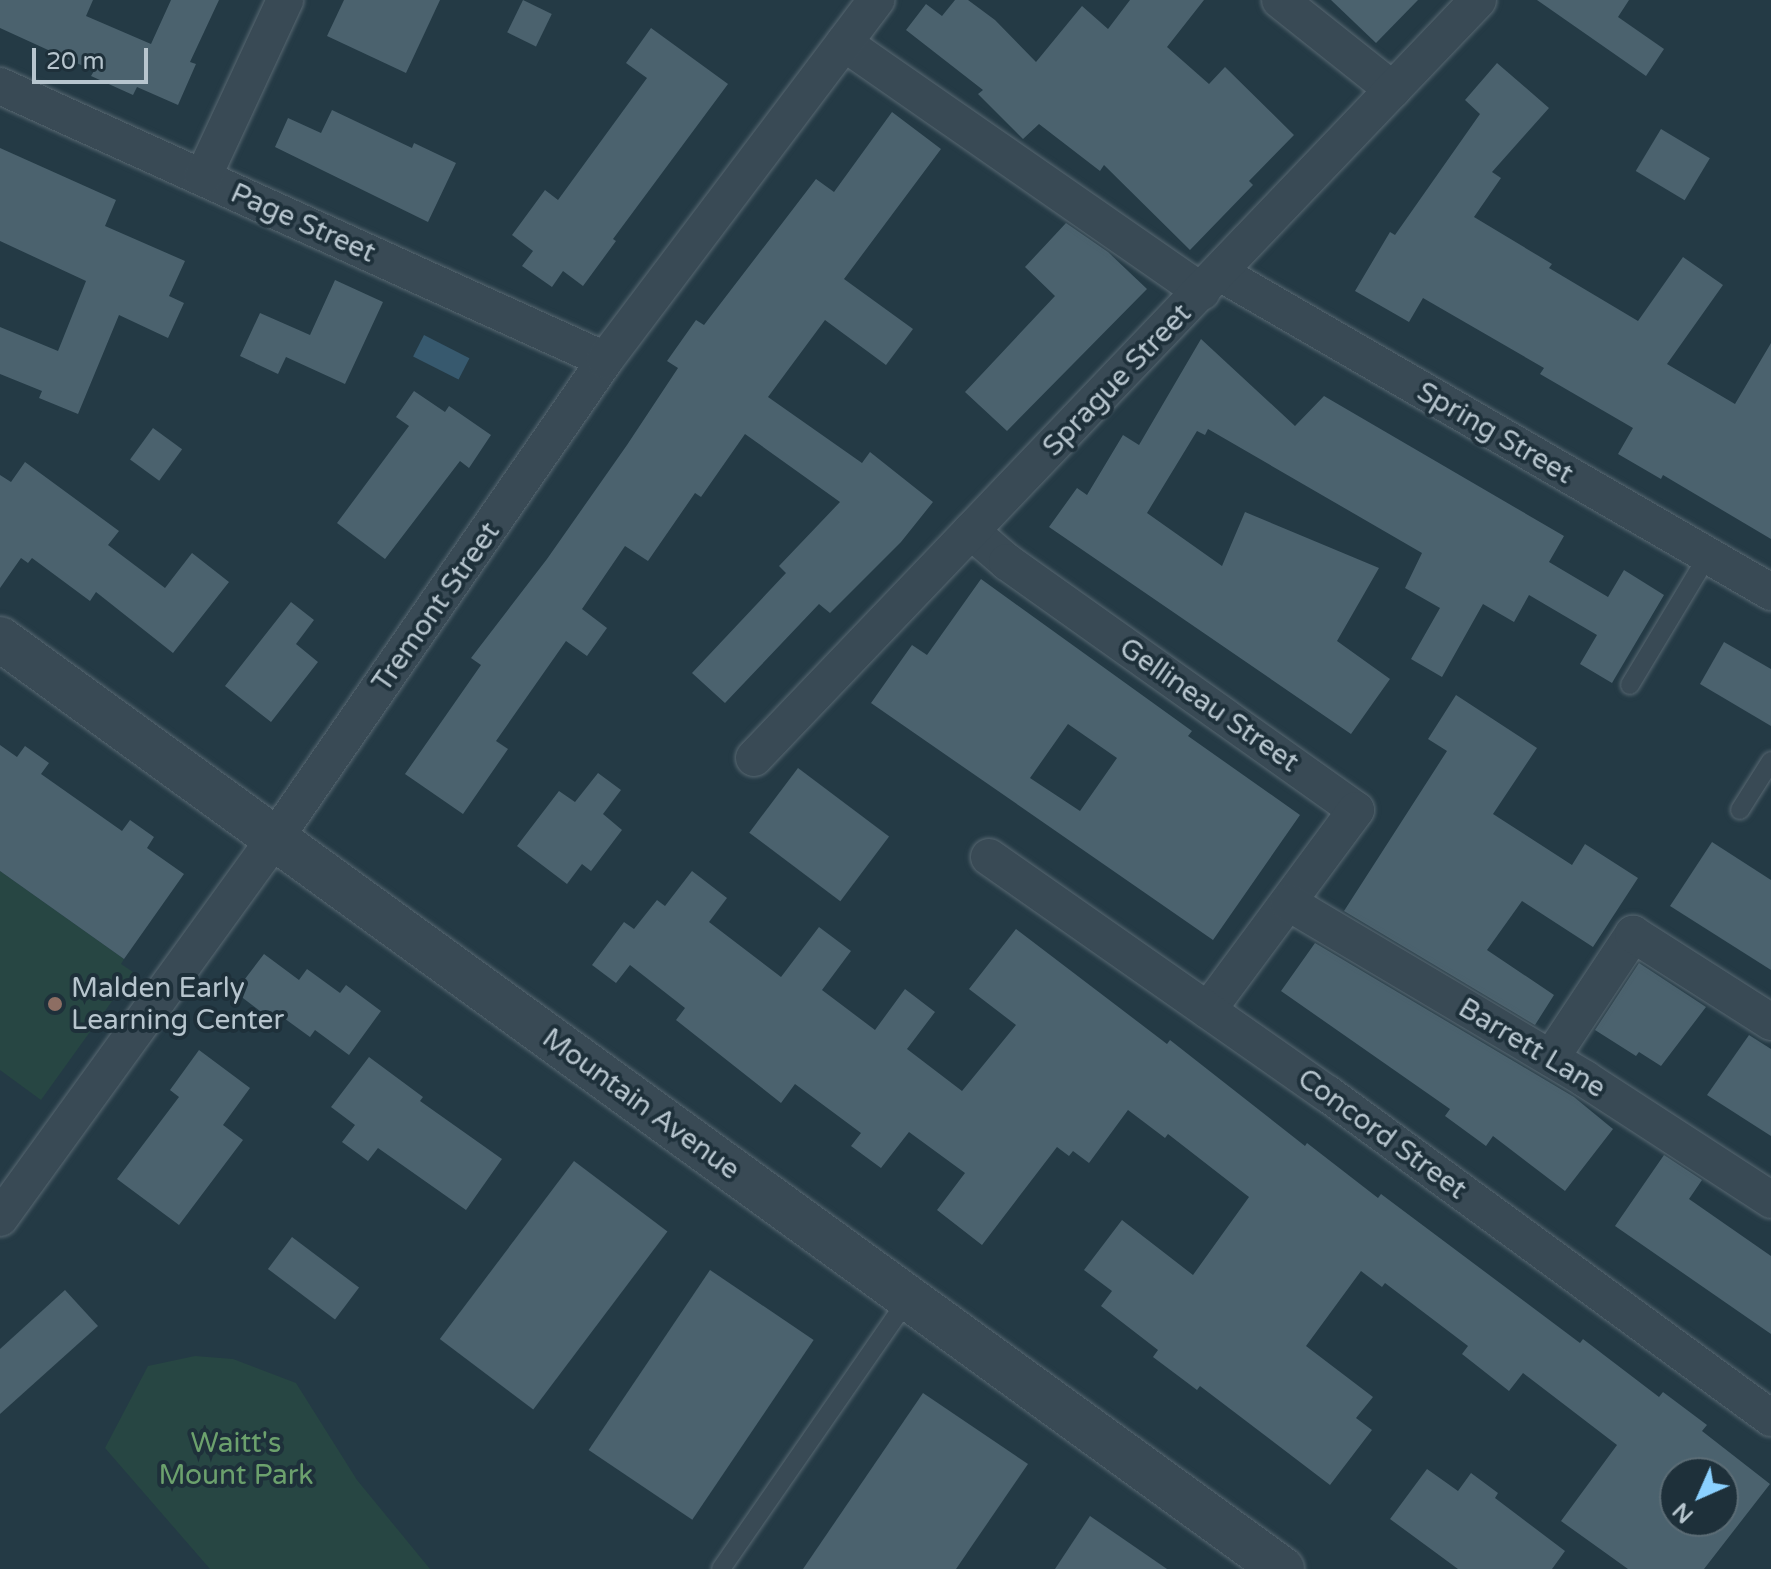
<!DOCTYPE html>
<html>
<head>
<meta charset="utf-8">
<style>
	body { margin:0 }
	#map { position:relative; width:1771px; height:1569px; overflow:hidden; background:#243a45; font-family:"Varela Round",sans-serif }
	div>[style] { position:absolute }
	.green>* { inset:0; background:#274643 }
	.water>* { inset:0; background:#37596e; transform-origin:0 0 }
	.building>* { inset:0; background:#4b626e; transform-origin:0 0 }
	.roads { filter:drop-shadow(0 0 2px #586872) drop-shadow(0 0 2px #586872) }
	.service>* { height:18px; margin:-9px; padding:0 9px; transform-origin:9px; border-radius:9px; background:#394a55 }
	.minor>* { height:36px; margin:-18px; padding:0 18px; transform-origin:18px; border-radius:18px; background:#394a55 }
	.tertiary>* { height:44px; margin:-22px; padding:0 22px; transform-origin:22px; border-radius:22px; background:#394a55 }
	.dots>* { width:22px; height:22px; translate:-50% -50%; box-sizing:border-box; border:4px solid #1e303a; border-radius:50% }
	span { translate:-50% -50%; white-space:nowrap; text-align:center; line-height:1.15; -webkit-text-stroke:8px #1e303a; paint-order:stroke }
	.street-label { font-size:28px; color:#b7c5ce }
	.poi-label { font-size:28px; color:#b7c5ce }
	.left { translate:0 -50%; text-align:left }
	.park-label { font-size:28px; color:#6ca16d }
	.north { position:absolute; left:1659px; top:1457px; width:80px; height:80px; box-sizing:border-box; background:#1e303a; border:2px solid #5b6c75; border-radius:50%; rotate:225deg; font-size:22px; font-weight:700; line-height:32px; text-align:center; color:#b7c5ce }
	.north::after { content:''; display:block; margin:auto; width:28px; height:36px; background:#8bd1ff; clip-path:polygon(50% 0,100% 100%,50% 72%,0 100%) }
	.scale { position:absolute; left:32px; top:48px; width:116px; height:36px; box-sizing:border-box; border:4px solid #b7c5ce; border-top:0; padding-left:10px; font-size:24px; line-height:28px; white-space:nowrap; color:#b7c5ce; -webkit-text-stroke:6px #1e303a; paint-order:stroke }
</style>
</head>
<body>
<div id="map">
	<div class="green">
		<i style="clip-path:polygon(0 871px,124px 959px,121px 964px,133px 972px,41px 1100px,0 1070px)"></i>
		<i style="clip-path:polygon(195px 1356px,233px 1359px,296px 1383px,357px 1480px,430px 1569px,210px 1569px,105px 1448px,148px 1366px)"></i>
	</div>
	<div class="water">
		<i style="left:424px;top:335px;width:51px;height:24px;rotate:27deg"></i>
	</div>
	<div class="building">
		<i style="clip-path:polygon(0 0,93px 0,86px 16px,151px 44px,171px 0,219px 0,190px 62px,196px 64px,178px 105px,137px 87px,133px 95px,91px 76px,94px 71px,0 28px)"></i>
		<i style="clip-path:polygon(344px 0,440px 0,406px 73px,327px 36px)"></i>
		<i style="left:523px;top:0;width:32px;height:36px;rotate:26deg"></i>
		<i style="clip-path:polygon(955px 0,968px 0,995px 20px,1036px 62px,1082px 6px,1108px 29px,1130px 0,1204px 0,1167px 47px,1209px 84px,1225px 67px,1294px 135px,1249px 181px,1253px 185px,1190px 250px,1104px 165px,1100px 171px,1039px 124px,1023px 139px,978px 94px,983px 90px,906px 30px,926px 4px,942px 16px)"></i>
		<i style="clip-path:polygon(1331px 0,1418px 0,1376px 43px)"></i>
		<i style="clip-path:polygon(1537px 0,1629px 0,1618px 17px,1664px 49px,1646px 76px)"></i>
		<i style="clip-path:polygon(651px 28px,728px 84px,613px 239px,616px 241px,583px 286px,563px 271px,552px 287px,522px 266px,533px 251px,512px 235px,545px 190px,558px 200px,647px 78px,626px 63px)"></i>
		<i style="clip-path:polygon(1497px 63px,1549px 108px,1492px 172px,1501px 178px,1474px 217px,1552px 264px,1549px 268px,1638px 321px,1683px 257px,1723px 285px,1667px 364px,1735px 404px,1771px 343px,1771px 539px,1663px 475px,1661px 479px,1618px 454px,1633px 428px,1540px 374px,1544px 368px,1423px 298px,1409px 322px,1355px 291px,1390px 232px,1395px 235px,1480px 114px,1465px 100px)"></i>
		<i style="clip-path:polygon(332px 110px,412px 148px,414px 143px,456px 163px,428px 222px,275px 147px,288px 118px,321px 133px)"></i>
		<i style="clip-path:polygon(892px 112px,941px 149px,844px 279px,913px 329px,886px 365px,825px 320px,768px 397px,862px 463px,870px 452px,933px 502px,901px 542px,830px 613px,819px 604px,725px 703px,692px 673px,786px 573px,779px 566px,840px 502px,745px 434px,701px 497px,695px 493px,648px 561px,625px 546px,582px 609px,607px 628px,587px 656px,566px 641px,496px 741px,508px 749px,463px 814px,405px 774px,481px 665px,471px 658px,547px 559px,627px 445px,678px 368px,667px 361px,696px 320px,704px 325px,816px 179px,834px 192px)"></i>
		<i style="left:1661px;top:129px;width:57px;height:49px;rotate:31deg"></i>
		<i style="clip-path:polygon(0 148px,116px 200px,105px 226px,185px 261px,169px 296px,184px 303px,168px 338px,119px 315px,78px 414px,39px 398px,42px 391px,0 374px,0 327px,58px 351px,86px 281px,0 241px)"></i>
		<i style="clip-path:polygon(1066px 223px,1108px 252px,1147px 289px,1007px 431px,965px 392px,1055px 296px,1025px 267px)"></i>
		<i style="clip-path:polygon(335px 280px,383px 302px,345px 384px,286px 357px,278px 374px,240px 356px,260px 313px,310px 335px)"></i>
		<i style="clip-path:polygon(1201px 339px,1295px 426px,1324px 396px,1564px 536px,1549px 562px,1608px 597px,1624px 570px,1664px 595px,1612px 683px,1580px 664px,1597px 635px,1529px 595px,1514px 622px,1483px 604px,1442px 677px,1411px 659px,1440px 608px,1405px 588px,1422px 553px,1208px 429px,1205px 435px,1197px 431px,1147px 513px,1222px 566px,1245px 512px,1379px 568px,1337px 641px,1390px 679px,1351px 734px,1049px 527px,1077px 488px,1087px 495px,1123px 435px,1139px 445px)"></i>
		<i style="clip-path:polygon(414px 391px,445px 412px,449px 406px,491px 435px,469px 468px,460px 461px,385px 559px,337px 523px,409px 426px,396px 417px)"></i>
		<i style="left:153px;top:428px;width:36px;height:39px;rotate:36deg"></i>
		<i style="clip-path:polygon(25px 462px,119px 531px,108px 545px,165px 588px,192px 553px,229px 582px,173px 653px,96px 592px,90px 601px,32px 558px,28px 563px,21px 558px,0 588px,0 475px,11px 482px)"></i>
		<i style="clip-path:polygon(evenodd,981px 579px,1192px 731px,1188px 736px,1300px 815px,1213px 940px,871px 703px,912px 645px,927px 655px,981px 579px,1068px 724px,1117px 758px,1080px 811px,1030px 778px,1068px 724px)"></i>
		<i style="clip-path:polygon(291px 602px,314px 620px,296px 644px,318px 662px,271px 722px,225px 686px)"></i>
		<i style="clip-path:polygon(1724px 642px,1771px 669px,1771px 726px,1700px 684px)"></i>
		<i style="clip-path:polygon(1456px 695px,1537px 748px,1493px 814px,1572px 865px,1585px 844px,1638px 878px,1593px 947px,1522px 901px,1487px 950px,1554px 995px,1535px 1025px,1344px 911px,1447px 751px,1428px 739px)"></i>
		<i style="clip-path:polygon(0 745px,17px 757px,25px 746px,49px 763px,41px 774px,122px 831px,130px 820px,154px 837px,147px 848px,184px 874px,124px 959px,0 871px)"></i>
		<i style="left:798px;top:768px;width:114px;height:81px;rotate:37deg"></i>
		<i style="clip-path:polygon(598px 773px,621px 790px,603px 814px,622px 830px,591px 871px,582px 864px,567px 884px,517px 846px,559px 791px,575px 802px)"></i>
		<i style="clip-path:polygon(1712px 842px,1771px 880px,1771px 970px,1670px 906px)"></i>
		<i style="clip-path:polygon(evenodd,692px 871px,727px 898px,709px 922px,781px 977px,819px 927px,851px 951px,822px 990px,875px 1030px,905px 989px,935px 1012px,907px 1049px,962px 1091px,1016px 1025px,969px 989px,1016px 929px,1167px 1044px,1170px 1040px,1305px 1146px,1307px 1143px,1378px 1198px,1381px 1194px,1580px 1343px,1583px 1339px,1659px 1397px,1663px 1392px,1707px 1425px,1702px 1431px,1770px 1484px,1704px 1569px,1628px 1569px,1561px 1521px,1617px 1445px,1523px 1373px,1509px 1391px,1462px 1354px,1468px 1346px,1385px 1283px,1382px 1287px,1361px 1271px,1306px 1346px,1373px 1397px,1356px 1418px,1372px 1430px,1330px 1485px,1200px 1386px,1197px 1390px,1153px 1357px,1158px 1350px,1101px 1306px,1112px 1291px,1084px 1270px,1122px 1220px,1193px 1275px,1249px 1197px,1168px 1134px,1165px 1138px,1128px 1110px,1089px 1163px,1073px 1151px,1069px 1156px,1057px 1147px,982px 1245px,937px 1210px,965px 1173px,909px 1132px,881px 1168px,851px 1146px,861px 1133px,795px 1084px,781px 1103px,676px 1020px,685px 1008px,630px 965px,616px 983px,592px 965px,624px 922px,634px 929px,657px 900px,665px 906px,692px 871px,1675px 1473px,1723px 1473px,1723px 1521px,1675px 1521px,1675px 1473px)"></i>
		<i style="clip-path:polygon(1315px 943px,1574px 1097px,1613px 1129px,1565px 1191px,1493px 1136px,1486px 1146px,1445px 1116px,1450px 1109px,1281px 991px)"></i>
		<i style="clip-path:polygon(264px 954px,299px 980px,307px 969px,340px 993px,346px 985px,381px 1011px,349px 1055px,315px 1030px,310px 1037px,277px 1013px,272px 1020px,235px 992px)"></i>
		<i style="clip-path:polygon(1639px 963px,1706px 1007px,1661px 1066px,1639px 1052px,1636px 1056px,1595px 1030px)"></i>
		<i style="clip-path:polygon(1749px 1035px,1771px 1049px,1771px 1136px,1707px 1095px)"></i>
		<i style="clip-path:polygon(199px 1050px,250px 1088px,223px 1125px,243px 1140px,179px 1225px,117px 1179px,179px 1097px,170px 1090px)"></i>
		<i style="clip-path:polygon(369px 1057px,423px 1097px,420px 1101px,502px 1159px,466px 1210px,378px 1148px,368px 1161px,342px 1142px,355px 1125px,331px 1107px)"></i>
		<i style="clip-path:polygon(1664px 1155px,1702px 1180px,1689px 1199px,1771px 1256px,1771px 1334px,1615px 1226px)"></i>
		<i style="left:574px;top:1161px;width:117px;height:223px;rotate:37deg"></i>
		<i style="left:292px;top:1237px;width:84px;height:40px;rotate:37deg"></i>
		<i style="left:710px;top:1270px;width:125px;height:217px;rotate:34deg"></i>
		<i style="clip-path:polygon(65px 1290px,98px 1326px,0 1414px,0 1349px)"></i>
		<i style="clip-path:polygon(923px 1393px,1028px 1464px,956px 1569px,803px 1569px)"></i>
		<i style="clip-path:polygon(1427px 1469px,1458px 1491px,1471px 1473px,1498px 1493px,1495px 1498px,1565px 1551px,1552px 1569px,1458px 1569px,1390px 1519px)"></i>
		<i style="clip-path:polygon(1090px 1516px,1167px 1569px,1055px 1569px)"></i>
	</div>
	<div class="roads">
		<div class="service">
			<i style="left:1630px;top:685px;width:149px;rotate:-59deg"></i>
			<i style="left:1740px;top:810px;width:58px;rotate:-57.7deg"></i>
			<i style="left:721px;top:1569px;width:328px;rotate:-55.3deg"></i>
		</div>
		<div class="minor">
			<i style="left:1280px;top:0;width:144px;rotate:38.5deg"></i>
			<i style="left:844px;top:43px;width:436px;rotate:34.8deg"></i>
			<i style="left:0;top:86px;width:664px;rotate:24.37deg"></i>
			<i style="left:203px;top:177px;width:195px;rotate:-65.1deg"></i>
			<i style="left:1220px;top:273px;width:637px;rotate:30.07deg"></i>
			<i style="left:971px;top:531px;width:48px;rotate:40.7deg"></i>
			<i style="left:1007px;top:562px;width:428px;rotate:35.4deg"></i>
			<i style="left:1356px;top:810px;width:249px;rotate:126.5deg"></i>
			<i style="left:754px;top:758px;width:1048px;rotate:-46.31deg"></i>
			<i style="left:989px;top:857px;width:414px;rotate:35deg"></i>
			<i style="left:1328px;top:1094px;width:549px;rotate:36.18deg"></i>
			<i style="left:1289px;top:903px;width:344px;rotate:30.7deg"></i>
			<i style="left:1585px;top:1079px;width:222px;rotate:33deg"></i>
			<i style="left:1551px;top:1058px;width:149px;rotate:-56.5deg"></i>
			<i style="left:1633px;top:934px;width:164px;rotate:32.5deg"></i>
			<i style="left:0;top:1218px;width:470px;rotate:-54.1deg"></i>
			<i style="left:276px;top:837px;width:579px;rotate:-55.4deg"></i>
			<i style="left:605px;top:360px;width:451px;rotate:-53deg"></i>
		</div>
		<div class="tertiary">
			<i style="left:0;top:639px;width:1584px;rotate:35.96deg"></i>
		</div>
	</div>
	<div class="dots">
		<i style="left:55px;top:1004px;background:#8d6e63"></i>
	</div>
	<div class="street-label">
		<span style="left:303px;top:223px;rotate:24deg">Page Street</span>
		<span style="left:1117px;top:380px;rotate:-46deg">Sprague Street</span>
		<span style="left:1495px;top:433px;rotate:30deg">Spring Street</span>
		<span style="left:436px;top:607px;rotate:-55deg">Tremont Street</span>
		<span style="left:1209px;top:705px;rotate:35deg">Gellineau Street</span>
		<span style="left:1532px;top:1048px;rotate:31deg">Barrett Lane</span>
		<span style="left:641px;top:1104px;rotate:36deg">Mountain Avenue</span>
		<span style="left:1382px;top:1134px;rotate:36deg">Concord Street</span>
	</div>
	<div class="poi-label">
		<span class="left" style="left:71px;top:1004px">Malden Early<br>Learning Center</span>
	</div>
	<div class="park-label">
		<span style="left:236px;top:1459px">Waitt's<br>Mount Park</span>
	</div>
	<div class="north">N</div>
	<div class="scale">20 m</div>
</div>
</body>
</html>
